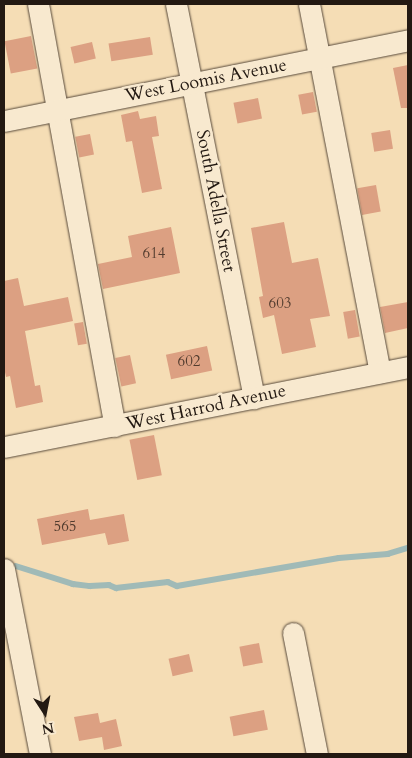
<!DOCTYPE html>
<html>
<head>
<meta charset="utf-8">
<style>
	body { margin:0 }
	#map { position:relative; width:412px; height:758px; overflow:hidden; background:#f5ddb5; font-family:Cardo,serif }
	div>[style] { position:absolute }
	.stream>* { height:5.5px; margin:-2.75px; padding:0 2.75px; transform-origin:2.75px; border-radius:2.75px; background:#a0bab7 }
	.building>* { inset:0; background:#dca082; transform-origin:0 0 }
	.roads { filter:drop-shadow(0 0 1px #584a3b) drop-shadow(0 0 1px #584a3b) }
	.minor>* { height:21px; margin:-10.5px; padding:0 10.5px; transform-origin:10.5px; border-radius:10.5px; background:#f8e9cf }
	span { translate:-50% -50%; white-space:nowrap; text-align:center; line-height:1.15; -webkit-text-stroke:5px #f8e9cf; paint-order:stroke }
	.number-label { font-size:15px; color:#513b2e }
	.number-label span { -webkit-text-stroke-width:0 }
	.street-label { font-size:18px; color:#231912 }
	.frame { position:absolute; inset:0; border:5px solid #231912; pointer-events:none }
	.north { position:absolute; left:20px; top:688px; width:50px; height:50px; -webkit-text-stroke:4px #f8e9cf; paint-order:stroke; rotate:169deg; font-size:14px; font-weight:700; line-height:20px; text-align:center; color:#231912 }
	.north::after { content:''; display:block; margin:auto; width:18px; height:22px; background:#231912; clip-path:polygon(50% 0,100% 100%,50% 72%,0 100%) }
</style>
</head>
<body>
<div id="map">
	<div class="stream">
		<i style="left:16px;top:566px;width:60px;rotate:17.5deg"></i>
		<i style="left:73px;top:584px;width:17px;rotate:7deg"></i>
		<i style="left:90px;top:586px;width:19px;rotate:-3deg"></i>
		<i style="left:109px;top:585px;width:8px;rotate:23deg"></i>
		<i style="left:116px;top:588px;width:52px;rotate:-6.6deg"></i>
		<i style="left:168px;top:582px;width:10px;rotate:24deg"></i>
		<i style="left:177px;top:586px;width:164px;rotate:-9.8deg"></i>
		<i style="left:339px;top:558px;width:49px;rotate:-4.7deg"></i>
		<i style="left:388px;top:554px;width:21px;rotate:-17deg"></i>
	</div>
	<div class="building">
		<i style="left:31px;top:36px;width:33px;height:27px;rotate:79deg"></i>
		<i style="left:150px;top:37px;width:18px;height:42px;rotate:81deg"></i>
		<i style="left:92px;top:42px;width:17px;height:22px;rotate:77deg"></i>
		<i style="clip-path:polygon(408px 65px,408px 108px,401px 108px,393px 68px)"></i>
		<i style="left:313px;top:92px;width:20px;height:15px;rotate:79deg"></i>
		<i style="left:258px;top:98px;width:21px;height:25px;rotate:79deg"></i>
		<i style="clip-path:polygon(138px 111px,140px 119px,156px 116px,159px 136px,152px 137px,162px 189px,142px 193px,132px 141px,126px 142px,121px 115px)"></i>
		<i style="left:390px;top:130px;width:19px;height:19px;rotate:81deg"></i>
		<i style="left:90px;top:134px;width:21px;height:15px;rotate:79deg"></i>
		<i style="left:376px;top:185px;width:27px;height:19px;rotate:80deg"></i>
		<i style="clip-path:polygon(284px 222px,292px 263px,318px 258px,330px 316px,310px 319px,316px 347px,282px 354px,274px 315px,263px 318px,259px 297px,263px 296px,251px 228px)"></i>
		<i style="clip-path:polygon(171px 227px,180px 273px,103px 289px,98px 264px,132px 257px,128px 236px)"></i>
		<i style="clip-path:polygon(18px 278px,24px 306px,68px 297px,73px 321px,25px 331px,35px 386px,40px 385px,43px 402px,16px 408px,10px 376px,6px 377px,4px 367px,4px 281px)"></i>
		<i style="clip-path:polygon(408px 302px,408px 328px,385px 333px,380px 307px)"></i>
		<i style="left:355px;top:310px;width:27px;height:12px;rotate:80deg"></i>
		<i style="left:83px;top:322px;width:22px;height:9px;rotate:80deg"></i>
		<i style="left:207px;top:346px;width:25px;height:42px;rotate:78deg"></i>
		<i style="left:130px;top:355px;width:29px;height:15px;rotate:78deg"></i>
		<i style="left:154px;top:435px;width:41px;height:25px;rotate:79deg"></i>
		<i style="clip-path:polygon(88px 509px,90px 520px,124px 514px,129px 541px,108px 545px,105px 533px,42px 545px,37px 519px)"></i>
		<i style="left:259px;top:643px;width:20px;height:20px;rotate:79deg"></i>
		<i style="left:189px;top:654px;width:18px;height:21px;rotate:77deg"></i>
		<i style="left:264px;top:710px;width:20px;height:35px;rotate:79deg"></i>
		<i style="clip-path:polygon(98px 713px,100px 723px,116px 719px,122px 746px,104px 750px,102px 737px,79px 741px,74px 717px)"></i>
	</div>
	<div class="roads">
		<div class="minor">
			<i style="left:38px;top:4px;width:429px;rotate:79.7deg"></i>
			<i style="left:176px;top:4px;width:402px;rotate:78.8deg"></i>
			<i style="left:309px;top:4px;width:375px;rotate:79.1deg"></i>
			<i style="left:4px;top:121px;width:412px;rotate:-11.3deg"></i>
			<i style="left:4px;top:447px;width:412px;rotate:-11.2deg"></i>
			<i style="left:4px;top:569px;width:188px;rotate:79deg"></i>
			<i style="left:293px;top:633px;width:123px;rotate:78.8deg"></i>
		</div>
	</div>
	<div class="number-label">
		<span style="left:154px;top:254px">614</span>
		<span style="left:280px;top:304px">603</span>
		<span style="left:189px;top:362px">602</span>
		<span style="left:65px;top:527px">565</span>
	</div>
	<div class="street-label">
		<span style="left:206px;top:81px;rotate:-11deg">West Loomis Avenue</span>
		<span style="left:215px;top:201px;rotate:79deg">South Adella Street</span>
		<span style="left:206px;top:408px;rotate:-12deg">West Harrod Avenue</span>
	</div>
	<div class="frame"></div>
	<div class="north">N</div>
</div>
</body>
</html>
